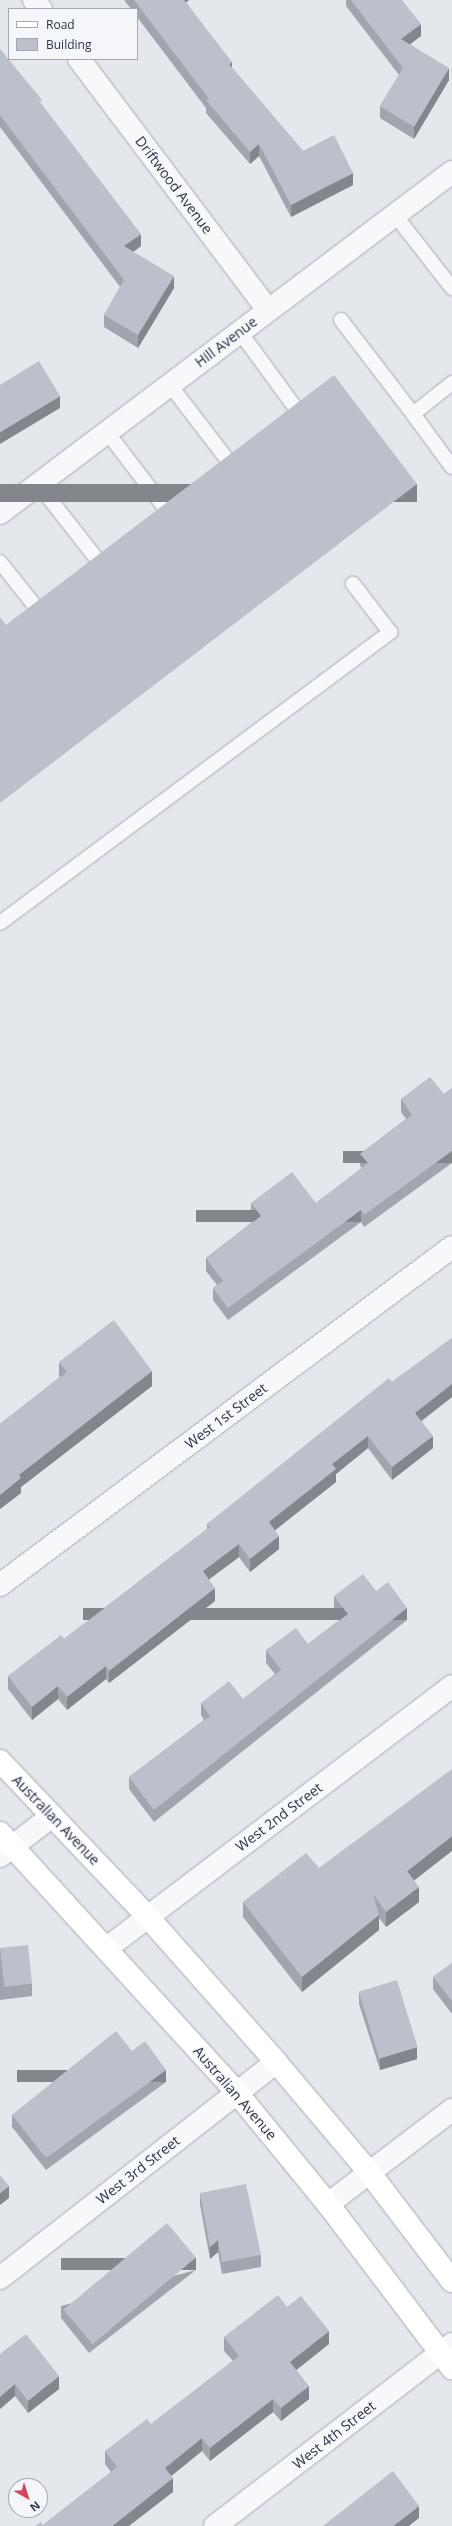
<!DOCTYPE html>
<html>
<head>
<meta charset="utf-8">
<style>
	body { margin:0 }
	#map { position:relative; width:452px; height:2526px; overflow:hidden; background:#e4e7ec; font-family:"Open Sans",sans-serif }
	div>[style] { position:absolute }
	.roads { filter:drop-shadow(0 0 1px #a9aeb7) drop-shadow(0 0 1px #a9aeb7) }
	.lane>* { height:14px; margin:-7px; padding:0 7px; transform-origin:7px; border-radius:7px; background:#f7f8fa }
	.street>* { height:22px; margin:-11px; padding:0 11px; transform-origin:11px; border-radius:11px; background:#f7f8fa }
	.secondary>* { height:22px; margin:-11px; padding:0 11px; transform-origin:11px; border-radius:11px; background:#fff }
	.wall>* { inset:0; background:#a1a5ae }
	.shaded-wall>* { inset:0; background:#83868d; transform-origin:0 0 }
	.building>* { inset:0; background:#bbc0ca; transform-origin:0 0 }
	span { translate:-50% -50%; white-space:nowrap; text-align:center; line-height:1.15; -webkit-text-stroke:3px #f4f6f9; paint-order:stroke }
	.street-label { font-size:14px; color:#2b3445 }
	.legend { position:absolute; left:8px; top:8px; width:130px; height:52px; box-sizing:border-box; background:#f4f6f9; border:1px solid #a4a8b1; margin:0; padding:5px 7px; list-style:none; font-size:12px; color:#2b3445 }
	.legend li { display:flex; align-items:center; gap:8px; height:20px }
	.legend b { width:20px; border:1px solid #a4a8b1 }
	.north { position:absolute; left:8px; top:2478px; width:40px; height:40px; box-sizing:border-box; background:#f4f6f9; border:1px solid #a4a8b1; border-radius:50%; rotate:141deg; font-size:11px; font-weight:700; line-height:16px; text-align:center; color:#2b3445 }
	.north::after { content:''; display:block; margin:auto; width:14px; height:18px; background:#d1495b; clip-path:polygon(50% 0,100% 100%,50% 72%,0 100%) }
</style>
</head>
<body>
<div id="map">
	<div class="roads">
		<div class="lane">
			<i style="left:395px;top:215px;width:93px;rotate:52deg"></i>
			<i style="left:341px;top:320px;width:118px;rotate:52.5deg"></i>
			<i style="left:413px;top:414px;width:50px;rotate:-38.5deg"></i>
			<i style="left:240px;top:332px;width:97px;rotate:53.8deg"></i>
			<i style="left:170px;top:385px;width:97px;rotate:52.5deg"></i>
			<i style="left:413px;top:414px;width:66px;rotate:53.7deg"></i>
			<i style="left:107px;top:432px;width:96px;rotate:52.7deg"></i>
			<i style="left:38px;top:484px;width:94px;rotate:51.9deg"></i>
			<i style="left:0;top:562px;width:56px;rotate:51.5deg"></i>
			<i style="left:0;top:923px;width:487px;rotate:-36.7deg"></i>
			<i style="left:390px;top:632px;width:61px;rotate:-127.6deg"></i>
		</div>
		<div class="street">
			<i style="left:34px;top:0;width:11px;rotate:52deg"></i>
			<i style="left:79px;top:59px;width:314px;rotate:53deg"></i>
			<i style="left:0;top:513px;width:566px;rotate:-37.03deg"></i>
			<i style="left:0;top:1585px;width:564px;rotate:-36.79deg"></i>
			<i style="left:0;top:1856px;width:66px;rotate:-37.6deg"></i>
			<i style="left:107px;top:1948px;width:433px;rotate:-37.2deg"></i>
			<i style="left:328px;top:2204px;width:156px;rotate:-37.2deg"></i>
			<i style="left:0;top:2278px;width:350px;rotate:-38deg"></i>
			<i style="left:215px;top:2526px;width:299px;rotate:-37.5deg"></i>
		</div>
		<div class="secondary">
			<i style="left:0;top:1761px;width:214px;rotate:46.5deg"></i>
			<i style="left:147px;top:1916px;width:195px;rotate:48.5deg"></i>
			<i style="left:276px;top:2062px;width:144px;rotate:49.8deg"></i>
			<i style="left:369px;top:2172px;width:137px;rotate:52.7deg"></i>
			<i style="left:0;top:1833px;width:352px;rotate:47.6deg"></i>
			<i style="left:237px;top:2093px;width:144px;rotate:50.7deg"></i>
			<i style="left:328px;top:2204px;width:206px;rotate:52.9deg"></i>
		</div>
	</div>
	<div class="wall">
		<i style="clip-path:polygon(124px 0,189px 0,186px 2px,232px 68px,303px 151px,353px 185px,291px 217px,259px 156px,250px 164px,206px 113px,206px 108px,137px 17px,137px 9px,131px 9px)"></i>
		<i style="clip-path:polygon(346px 0,402px 0,421px 36px,410px 44px,449px 80px,414px 139px,380px 118px,380px 106px,399px 75px,346px 6px)"></i>
		<i style="clip-path:polygon(0 49px,42px 105px,141px 246px,133px 252px,174px 288px,138px 348px,104px 327px,104px 315px,120px 287px,0 127px)"></i>
		<i style="clip-path:polygon(452px 1088px,452px 1163px,364px 1227px,361px 1222px,228px 1320px,213px 1300px,213px 1288px,217px 1285px,206px 1271px,206px 1258px,255px 1220px,251px 1216px,251px 1203px,316px 1203px,362px 1168px,360px 1166px,360px 1154px,406px 1119px,401px 1112px,401px 1099px,444px 1094px)"></i>
		<i style="clip-path:polygon(452px 1338px,452px 1397px,422px 1421px,433px 1448px,392px 1480px,368px 1448px,336px 1474px,336px 1482px,275px 1530px,279px 1549px,250px 1572px,239px 1557px,209px 1579px,215px 1601px,109px 1683px,106px 1679px,67px 1710px,58px 1699px,32px 1720px,8px 1689px,8px 1676px,64px 1639px,207px 1529px,207px 1524px,392px 1382px)"></i>
		<i style="clip-path:polygon(59px 1362px,152px 1386px,21px 1487px,21px 1493px,0 1509px,0 1424px,60px 1377px,59px 1376px)"></i>
		<i style="clip-path:polygon(376px 1591px,407px 1620px,154px 1822px,129px 1789px,129px 1777px,204px 1720px,201px 1715px,201px 1703px,243px 1699px,275px 1674px,266px 1663px,266px 1650px,308px 1644px,342px 1618px,334px 1608px,334px 1596px)"></i>
		<i style="clip-path:polygon(319px 1868px,414px 1881px,419px 1902px,386px 1927px,379px 1918px,379px 1930px,302px 1992px,243px 1917px,243px 1902px)"></i>
		<i style="clip-path:polygon(0 1948px,32px 1984px,32px 1996px,0 2000px)"></i>
		<i style="clip-path:polygon(452px 1963px,452px 2014px,433px 1989px,433px 1977px)"></i>
		<i style="clip-path:polygon(359px 1992px,417px 2059px,380px 2070px,359px 2004px)"></i>
		<i style="clip-path:polygon(132px 2051px,166px 2082px,46px 2170px,12px 2127px,12px 2115px)"></i>
		<i style="clip-path:polygon(200px 2193px,261px 2255px,261px 2267px,222px 2274px,218px 2252px,210px 2259px,200px 2205px)"></i>
		<i style="clip-path:polygon(196px 2270px,89px 2353px,61px 2318px,61px 2306px)"></i>
		<i style="clip-path:polygon(287px 2307px,329px 2344px,296px 2370px,309px 2399px,281px 2421px,273px 2412px,210px 2461px,202px 2451px,171px 2476px,173px 2492px,43px 2525px,111px 2472px,105px 2464px,105px 2451px,151px 2424px,233px 2361px,224px 2351px,224px 2337px)"></i>
		<i style="clip-path:polygon(0 2354px,59px 2389px,28px 2413px,15px 2396px,0 2409px)"></i>
	</div>
	<div class="shaded-wall">
		<i style="clip-path:polygon(180px 0,189px 0,180px 7px)"></i>
		<i style="clip-path:polygon(421px 24px,421px 36px,401px 51px,401px 39px)"></i>
		<i style="clip-path:polygon(232px 62px,232px 74px,229px 64px)"></i>
		<i style="clip-path:polygon(449px 68px,449px 80px,414px 139px,414px 127px)"></i>
		<i style="clip-path:polygon(259px 144px,259px 156px,250px 164px,250px 152px)"></i>
		<i style="clip-path:polygon(353px 173px,353px 185px,291px 217px,291px 205px)"></i>
		<i style="clip-path:polygon(141px 234px,141px 246px,124px 259px,124px 246px)"></i>
		<i style="clip-path:polygon(174px 276px,174px 288px,138px 348px,138px 335px)"></i>
		<i style="clip-path:polygon(60px 396px,60px 408px,0 444px,0 432px)"></i>
		<i style="left:417px;top:484px;width:18px;height:525px;rotate:90deg"></i>
		<i style="left:452px;top:1151px;width:12px;height:109px;rotate:90deg"></i>
		<i style="left:361px;top:1210px;width:12px;height:165px;rotate:90deg"></i>
		<i style="clip-path:polygon(152px 1371px,152px 1386px,21px 1487px,21px 1493px,0 1509px,0 1495px,19px 1475px)"></i>
		<i style="clip-path:polygon(452px 1384px,452px 1397px,415px 1425px,415px 1413px)"></i>
		<i style="clip-path:polygon(368px 1436px,368px 1448px,336px 1474px,336px 1482px,269px 1535px,269px 1522px,332px 1464px)"></i>
		<i style="clip-path:polygon(433px 1436px,433px 1448px,392px 1480px,392px 1467px)"></i>
		<i style="clip-path:polygon(279px 1536px,279px 1549px,250px 1572px,250px 1559px)"></i>
		<i style="clip-path:polygon(239px 1544px,239px 1557px,203px 1584px,203px 1571px)"></i>
		<i style="clip-path:polygon(215px 1588px,215px 1601px,109px 1683px,109px 1671px)"></i>
		<i style="left:407px;top:1608px;width:12px;height:324px;rotate:90deg"></i>
		<i style="clip-path:polygon(106px 1666px,106px 1679px,67px 1710px,67px 1697px)"></i>
		<i style="clip-path:polygon(58px 1686px,58px 1699px,32px 1720px,32px 1707px)"></i>
		<i style="clip-path:polygon(452px 1836px,452px 1851px,407px 1886px,407px 1871px)"></i>
		<i style="clip-path:polygon(419px 1887px,419px 1902px,386px 1927px,386px 1912px)"></i>
		<i style="clip-path:polygon(379px 1915px,379px 1930px,302px 1992px,302px 1977px)"></i>
		<i style="clip-path:polygon(417px 2047px,417px 2059px,380px 2070px,380px 2058px)"></i>
		<i style="left:166px;top:2070px;width:12px;height:149px;rotate:90deg"></i>
		<i style="clip-path:polygon(9px 2186px,9px 2198px,0 2205px,0 2193px)"></i>
		<i style="clip-path:polygon(218px 2240px,218px 2252px,210px 2259px,210px 2247px)"></i>
		<i style="left:196px;top:2258px;width:12px;height:135px;rotate:90deg"></i>
		<i style="clip-path:polygon(329px 2331px,329px 2344px,290px 2375px,290px 2362px)"></i>
		<i style="clip-path:polygon(59px 2376px,59px 2389px,28px 2413px,28px 2401px)"></i>
		<i style="clip-path:polygon(15px 2384px,15px 2396px,0 2409px,0 2397px)"></i>
		<i style="clip-path:polygon(309px 2386px,309px 2399px,281px 2421px,281px 2408px)"></i>
		<i style="clip-path:polygon(273px 2399px,273px 2412px,210px 2461px,210px 2448px)"></i>
		<i style="clip-path:polygon(202px 2438px,202px 2451px,165px 2481px,165px 2468px)"></i>
		<i style="clip-path:polygon(173px 2478px,173px 2492px,129px 2526px,112px 2526px)"></i>
		<i style="clip-path:polygon(419px 2506px,419px 2518px,409px 2526px,393px 2526px)"></i>
	</div>
	<div class="building">
		<i style="clip-path:polygon(134px 0,184px 0,232px 62px,229px 64px,303px 151px,334px 135px,353px 173px,291px 205px,259px 144px,250px 152px,206px 100px,209px 99px)"></i>
		<i style="clip-path:polygon(351px 0,402px 0,421px 24px,401px 39px,449px 68px,414px 127px,380px 106px,403px 68px)"></i>
		<i style="clip-path:polygon(0 49px,42px 100px,40px 102px,141px 234px,124px 246px,174px 276px,138px 335px,104px 315px,124px 280px,0 115px)"></i>
		<i style="clip-path:polygon(39px 361px,60px 396px,0 432px,0 385px)"></i>
		<i style="clip-path:polygon(334px 375px,417px 484px,0 803px,0 617px,6px 625px)"></i>
		<i style="clip-path:polygon(430px 1077px,444px 1094px,452px 1088px,452px 1151px,364px 1215px,361px 1210px,228px 1308px,213px 1288px,223px 1281px,206px 1258px,261px 1216px,251px 1203px,292px 1172px,316px 1203px,368px 1163px,360px 1154px,412px 1115px,401px 1099px)"></i>
		<i style="clip-path:polygon(114px 1320px,152px 1371px,19px 1475px,21px 1478px,0 1495px,0 1424px,67px 1372px,59px 1362px)"></i>
		<i style="clip-path:polygon(452px 1338px,452px 1384px,415px 1413px,433px 1436px,392px 1467px,368px 1436px,332px 1464px,336px 1469px,269px 1522px,279px 1536px,250px 1559px,239px 1544px,203px 1571px,215px 1588px,109px 1671px,106px 1666px,67px 1697px,58px 1686px,32px 1707px,8px 1676px,61px 1635px,64px 1639px,210px 1527px,207px 1524px,389px 1378px,392px 1382px)"></i>
		<i style="clip-path:polygon(363px 1574px,376px 1591px,388px 1582px,407px 1608px,154px 1810px,129px 1777px,210px 1716px,201px 1703px,229px 1681px,243px 1699px,281px 1670px,266px 1650px,296px 1628px,308px 1644px,348px 1614px,334px 1596px)"></i>
		<i style="clip-path:polygon(452px 1769px,452px 1836px,407px 1871px,419px 1887px,386px 1912px,373px 1894px,379px 1915px,302px 1977px,243px 1902px,306px 1853px,319px 1868px)"></i>
		<i style="left:28px;top:1945px;width:39px;height:28px;rotate:84deg"></i>
		<i style="clip-path:polygon(452px 1963px,452px 2001px,433px 1977px)"></i>
		<i style="left:397px;top:1980px;width:70px;height:40px;rotate:73deg"></i>
		<i style="clip-path:polygon(116px 2031px,132px 2051px,145px 2041px,166px 2070px,46px 2158px,12px 2115px)"></i>
		<i style="clip-path:polygon(0 2175px,9px 2186px,0 2193px)"></i>
		<i style="clip-path:polygon(246px 2184px,261px 2255px,222px 2262px,218px 2240px,210px 2247px,200px 2193px)"></i>
		<i style="left:167px;top:2223px;width:45px;height:135px;rotate:50deg"></i>
		<i style="clip-path:polygon(278px 2295px,287px 2307px,301px 2296px,329px 2331px,290px 2362px,309px 2386px,281px 2408px,273px 2399px,210px 2448px,202px 2438px,165px 2468px,173px 2478px,112px 2526px,35px 2526px,41px 2522px,43px 2525px,117px 2467px,105px 2451px,147px 2419px,151px 2424px,239px 2356px,224px 2337px)"></i>
		<i style="clip-path:polygon(26px 2334px,59px 2376px,28px 2401px,15px 2384px,0 2397px,0 2354px)"></i>
		<i style="clip-path:polygon(393px 2471px,419px 2506px,393px 2526px,323px 2526px)"></i>
	</div>
	<div class="street-label">
		<span style="left:174px;top:185px;rotate:53deg">Driftwood Avenue</span>
		<span style="left:226px;top:342px;rotate:-37deg">Hill Avenue</span>
		<span style="left:226px;top:1416px;rotate:-37deg">West 1st Street</span>
		<span style="left:279px;top:1817px;rotate:-37deg">West 2nd Street</span>
		<span style="left:56px;top:1820px;rotate:46deg">Australian Avenue</span>
		<span style="left:235px;top:2093px;rotate:49deg">Australian Avenue</span>
		<span style="left:138px;top:2170px;rotate:-38deg">West 3rd Street</span>
		<span style="left:334px;top:2435px;rotate:-38deg">West 4th Street</span>
	</div>
	<ul class="legend">
	<li><b style="height:5px;background:#fff"></b>Road</li>
	<li><b style="height:11px;background:#bbc0ca"></b>Building</li>
	</ul>
	<div class="north">N</div>
</div>
</body>
</html>
